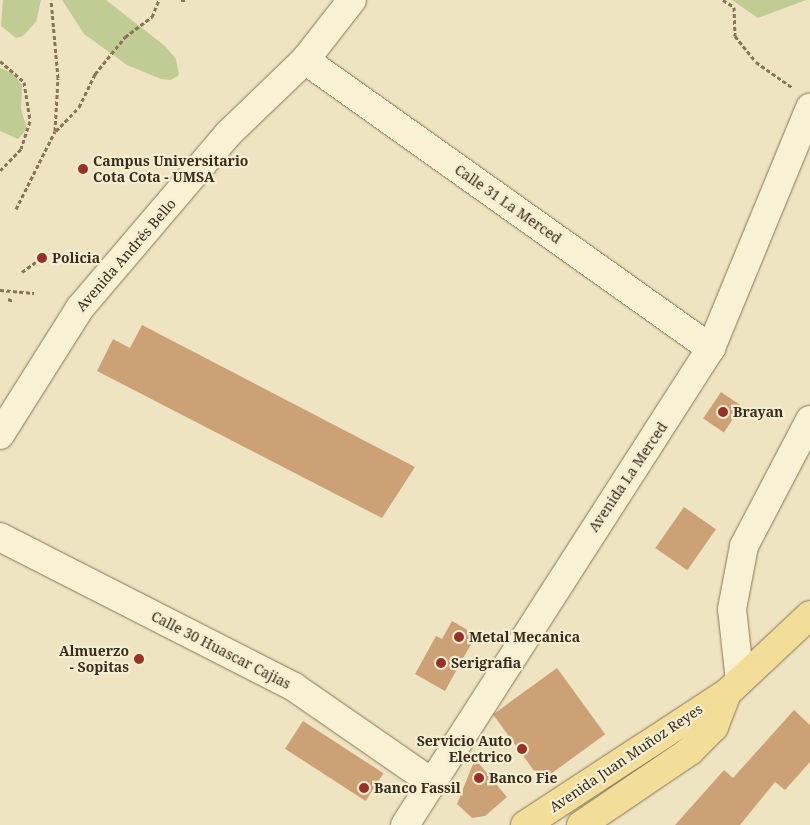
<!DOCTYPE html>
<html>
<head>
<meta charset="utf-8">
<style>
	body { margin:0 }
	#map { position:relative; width:810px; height:825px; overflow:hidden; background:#eee4c1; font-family:"Noto Serif",serif }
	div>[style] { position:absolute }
	.green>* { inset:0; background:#c1cc95 }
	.building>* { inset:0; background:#cda176; transform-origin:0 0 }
	.path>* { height:3px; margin-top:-1.5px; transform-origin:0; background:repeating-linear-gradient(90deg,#887558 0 4px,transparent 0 6.5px) }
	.roads { filter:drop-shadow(0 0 1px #887558) drop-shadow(0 0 1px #887558) }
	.minor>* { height:28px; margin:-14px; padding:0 14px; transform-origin:14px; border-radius:14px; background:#f9f1d4 }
	.major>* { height:28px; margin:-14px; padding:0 14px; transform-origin:14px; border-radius:14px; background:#f2de98 }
	.dots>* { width:14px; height:14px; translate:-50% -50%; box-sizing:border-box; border:2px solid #f6eed0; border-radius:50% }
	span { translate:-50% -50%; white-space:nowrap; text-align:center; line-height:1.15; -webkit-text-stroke:4.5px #f6eed0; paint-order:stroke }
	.poi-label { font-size:14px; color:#372c1d; font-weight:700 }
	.left { translate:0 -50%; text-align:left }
	.right { translate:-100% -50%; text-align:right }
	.street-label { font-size:14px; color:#372c1d }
</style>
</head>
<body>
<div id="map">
	<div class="green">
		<i style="clip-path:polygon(3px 0,41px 0,36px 22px,23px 36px,16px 38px,1px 26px)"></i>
		<i style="clip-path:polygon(62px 0,106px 0,165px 46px,176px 59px,179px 75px,171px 80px,161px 79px,127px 65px,84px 34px)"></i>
		<i style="clip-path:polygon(732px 0,806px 0,758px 18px)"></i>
		<i style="clip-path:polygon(0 68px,13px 73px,22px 85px,21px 109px,27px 129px,18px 139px,0 131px)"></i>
	</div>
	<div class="building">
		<i style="clip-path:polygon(142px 325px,415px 467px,382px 518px,97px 371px,113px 339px,130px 348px)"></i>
		<i style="left:721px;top:392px;width:25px;height:32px;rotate:34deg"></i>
		<i style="left:684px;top:507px;width:39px;height:50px;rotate:35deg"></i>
		<i style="clip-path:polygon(452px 621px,476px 635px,445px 691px,415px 674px,436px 636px,442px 639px)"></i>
		<i style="left:557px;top:668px;width:82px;height:79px;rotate:54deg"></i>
		<i style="clip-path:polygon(794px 710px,810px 725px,810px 762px,785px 790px,775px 782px,740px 825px,675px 825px,724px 770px,733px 778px)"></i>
		<i style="left:303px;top:721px;width:96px;height:33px;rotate:33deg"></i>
		<i style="clip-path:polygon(475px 759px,507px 797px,485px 816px,472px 818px,457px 804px)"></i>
	</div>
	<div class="path">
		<i style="left:181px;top:0;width:7px"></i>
		<i style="left:723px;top:0;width:13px;rotate:32deg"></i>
		<i style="left:734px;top:7px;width:29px;rotate:88deg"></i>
		<i style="left:735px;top:36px;width:33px;rotate:51deg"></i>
		<i style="left:756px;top:62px;width:45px;rotate:35.1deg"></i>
		<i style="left:0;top:61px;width:32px;rotate:41deg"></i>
		<i style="left:24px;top:82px;width:39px;rotate:81deg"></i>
		<i style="left:30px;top:121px;width:29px;rotate:108deg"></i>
		<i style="left:21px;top:149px;width:30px;rotate:134deg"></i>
		<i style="left:56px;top:131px;width:33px;rotate:-46deg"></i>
		<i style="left:79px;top:107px;width:37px;rotate:-64deg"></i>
		<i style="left:95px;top:74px;width:48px;rotate:-51deg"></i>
		<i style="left:125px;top:37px;width:34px;rotate:-37deg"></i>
		<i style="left:152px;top:17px;width:18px;rotate:-68deg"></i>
		<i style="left:16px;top:209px;width:87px;rotate:-63.4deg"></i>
		<i style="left:55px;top:131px;width:53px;rotate:-86.8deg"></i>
		<i style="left:58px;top:78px;width:78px;rotate:-95.1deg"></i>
		<i style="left:22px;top:272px;width:17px;rotate:-36deg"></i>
		<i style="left:0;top:290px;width:34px;rotate:5deg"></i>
		<i style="left:8px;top:299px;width:5px;rotate:22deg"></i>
	</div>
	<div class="roads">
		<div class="minor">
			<i style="left:305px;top:60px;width:498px;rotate:35.4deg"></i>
			<i style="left:0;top:435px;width:150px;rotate:-57.8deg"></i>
			<i style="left:80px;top:308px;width:228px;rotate:-49.6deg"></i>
			<i style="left:228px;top:134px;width:107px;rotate:-43.9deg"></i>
			<i style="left:305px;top:60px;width:76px;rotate:-51.9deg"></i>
			<i style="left:0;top:537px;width:330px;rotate:27deg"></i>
			<i style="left:294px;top:687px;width:167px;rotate:34.7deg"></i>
			<i style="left:740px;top:681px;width:72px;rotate:-96.3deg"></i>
			<i style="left:732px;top:609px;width:64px;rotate:-79.2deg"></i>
			<i style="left:744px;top:546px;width:142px;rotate:-62.4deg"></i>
			<i style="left:405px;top:825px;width:567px;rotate:-57.32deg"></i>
			<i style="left:711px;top:348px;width:260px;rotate:-67.6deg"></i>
		</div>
		<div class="major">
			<i style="left:525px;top:825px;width:241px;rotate:-33.2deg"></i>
			<i style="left:727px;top:693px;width:114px;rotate:-43.2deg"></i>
			<i style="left:581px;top:825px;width:132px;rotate:-34.2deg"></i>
			<i style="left:690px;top:751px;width:34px;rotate:-45deg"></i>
			<i style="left:714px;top:727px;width:36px;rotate:-69deg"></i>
		</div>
	</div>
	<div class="dots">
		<i style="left:83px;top:169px;background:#973028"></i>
		<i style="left:42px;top:258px;background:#973028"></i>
		<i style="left:723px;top:412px;background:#973028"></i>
		<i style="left:459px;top:637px;background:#973028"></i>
		<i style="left:139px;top:659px;background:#973028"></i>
		<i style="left:441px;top:663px;background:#973028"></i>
		<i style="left:522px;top:749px;background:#973028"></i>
		<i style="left:479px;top:778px;background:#973028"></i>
		<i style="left:364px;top:788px;background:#973028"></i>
	</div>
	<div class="poi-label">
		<span class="left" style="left:93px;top:169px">Campus Universitario<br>Cota Cota - UMSA</span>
		<span class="left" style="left:52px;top:258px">Policia</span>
		<span class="left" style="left:733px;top:412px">Brayan</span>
		<span class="left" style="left:469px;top:637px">Metal Mecanica</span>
		<span class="right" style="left:129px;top:659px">Almuerzo<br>- Sopitas</span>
		<span class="left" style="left:451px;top:663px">Serigrafia</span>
		<span class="right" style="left:512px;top:749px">Servicio Auto<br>Electrico</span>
		<span class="left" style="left:489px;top:778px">Banco Fie</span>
		<span class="left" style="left:374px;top:788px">Banco Fassil</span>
	</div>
	<div class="street-label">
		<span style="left:508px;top:204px;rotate:35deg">Calle 31 La Merced</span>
		<span style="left:126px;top:255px;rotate:-49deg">Avenida Andrés Bello</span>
		<span style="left:628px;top:477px;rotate:-56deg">Avenida La Merced</span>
		<span style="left:221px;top:650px;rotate:27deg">Calle 30 Huascar Cajias</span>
		<span style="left:626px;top:758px;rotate:-34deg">Avenida Juan Muñoz Reyes</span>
	</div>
</div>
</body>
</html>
